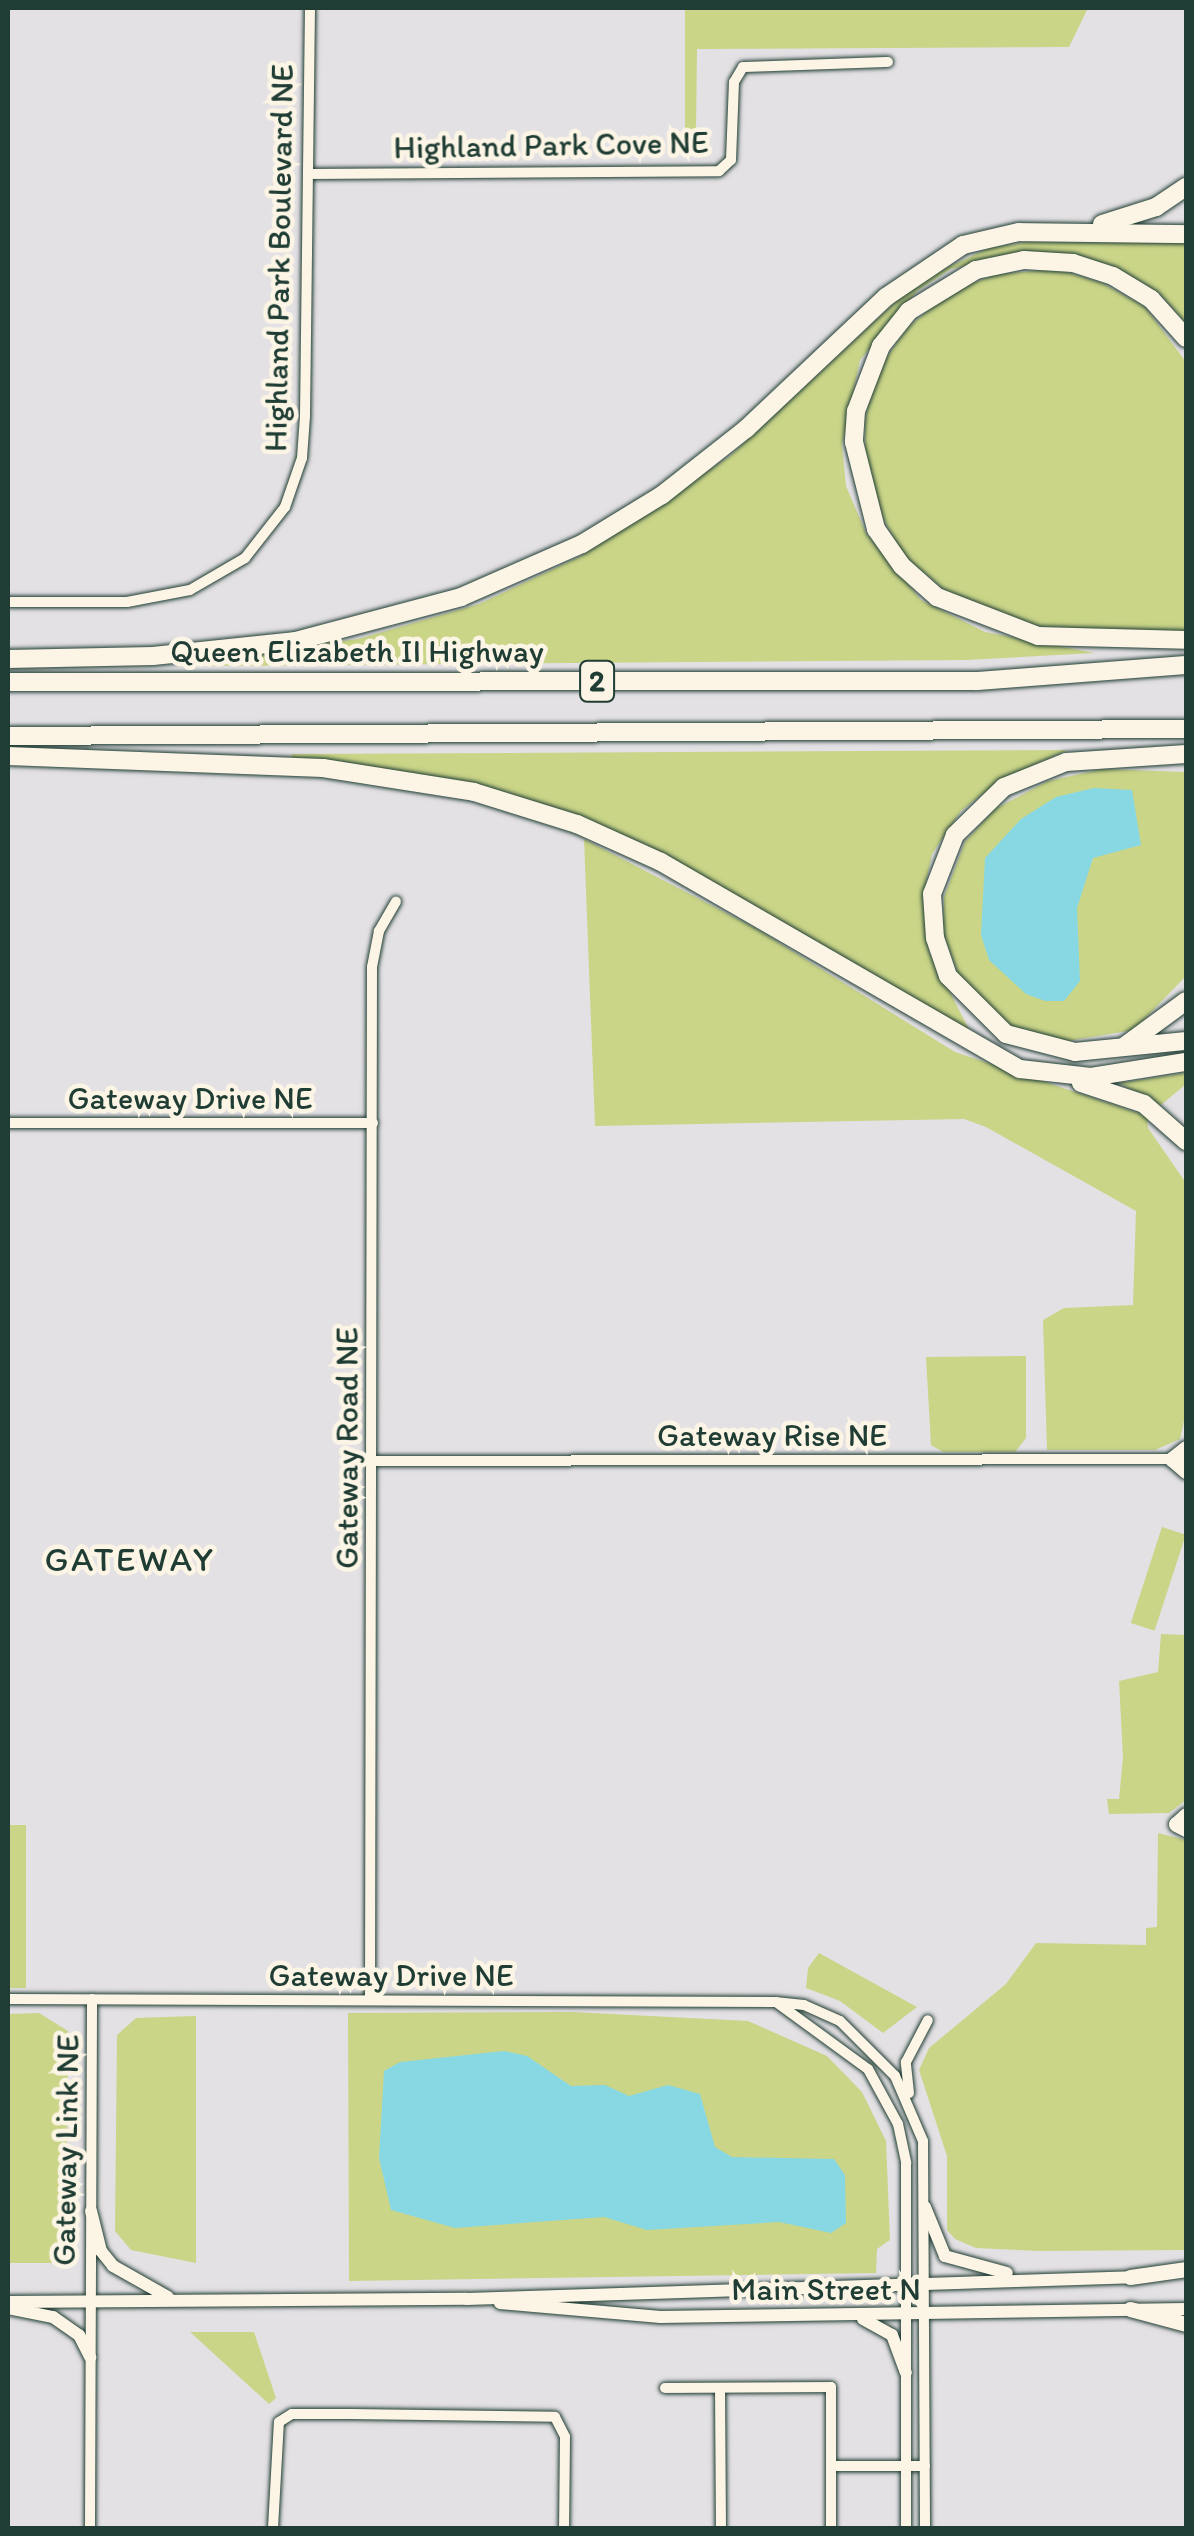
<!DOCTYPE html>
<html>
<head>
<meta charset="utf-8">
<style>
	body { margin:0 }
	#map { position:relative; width:1194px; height:2536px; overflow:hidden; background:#e4e1e4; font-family:Itim,sans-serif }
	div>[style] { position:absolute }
	.green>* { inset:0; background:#cad588; transform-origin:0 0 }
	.water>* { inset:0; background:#88d8e3 }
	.roads { filter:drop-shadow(0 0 2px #1f3d34) drop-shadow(0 0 2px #1f3d34) }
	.minor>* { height:10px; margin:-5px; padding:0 5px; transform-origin:5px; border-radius:5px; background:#fcf5e5 }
	.tertiary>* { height:12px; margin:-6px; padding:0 6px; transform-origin:6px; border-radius:6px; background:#fcf5e5 }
	.secondary>* { height:15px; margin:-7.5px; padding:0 7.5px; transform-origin:7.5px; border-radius:7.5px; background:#fcf5e5 }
	.motorway>* { height:18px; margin:-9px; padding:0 9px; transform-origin:9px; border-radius:9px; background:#fcf5e5 }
	span { translate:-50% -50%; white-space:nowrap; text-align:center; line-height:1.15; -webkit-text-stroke:9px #fcf5e5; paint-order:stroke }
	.shield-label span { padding:2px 8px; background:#fcf5e5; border:2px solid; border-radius:8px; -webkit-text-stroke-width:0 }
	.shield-label { font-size:30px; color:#1f3d34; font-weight:700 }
	.street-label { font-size:32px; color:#1f3d34 }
	.neighbourhood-label { font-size:35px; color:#1f3d34; letter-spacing:2.5px }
	.frame { position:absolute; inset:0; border:10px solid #1f3d34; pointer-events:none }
</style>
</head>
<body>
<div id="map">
	<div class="green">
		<i style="clip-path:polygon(685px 8px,1088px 8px,1069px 47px,697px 49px,696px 130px,685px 130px)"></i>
		<i style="clip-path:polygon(1027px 242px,1186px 243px,1186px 323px,1159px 293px,1103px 263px,1027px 251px,951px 269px,917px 291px,860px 360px,842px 445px,846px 486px,866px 533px,921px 600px,985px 632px,1095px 653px,967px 660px,207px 666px,208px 659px,358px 639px,479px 604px,581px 556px,730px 456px,918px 281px,989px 248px)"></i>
		<i style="clip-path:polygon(1057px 269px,1102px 283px,1145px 307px,1186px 362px,1186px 632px,1077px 632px,1012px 622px,952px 596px,904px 556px,880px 513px,865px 467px,865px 420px,876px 372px,908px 327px,952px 291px,997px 274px)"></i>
		<i style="clip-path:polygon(1068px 750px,1002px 779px,961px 811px,932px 854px,923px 897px,929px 952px,970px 1031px,559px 810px,451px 779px,291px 759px,292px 754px)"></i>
		<i style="clip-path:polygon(1103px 769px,1186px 772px,1186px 976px,1134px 1030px,1062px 1042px,1027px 1036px,986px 1013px,959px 976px,943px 932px,944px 897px,965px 842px,995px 809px,1048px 781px)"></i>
		<i style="clip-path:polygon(584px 839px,755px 928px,955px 1052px,1147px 1116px,1148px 1128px,1186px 1183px,1186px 1412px,1180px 1439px,1155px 1450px,1047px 1450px,1043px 1320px,1064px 1308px,1133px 1305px,1136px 1211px,986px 1127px,964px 1119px,595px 1126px)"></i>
		<i style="clip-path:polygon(1186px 1073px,1186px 1084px,1161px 1105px,1119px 1083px)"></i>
		<i style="clip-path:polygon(1026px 1356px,1026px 1438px,1015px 1452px,943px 1452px,931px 1445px,926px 1357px)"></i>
		<i style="left:1162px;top:1527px;width:25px;height:101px;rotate:18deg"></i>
		<i style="clip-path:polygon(1161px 1634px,1186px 1635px,1186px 1800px,1169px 1813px,1109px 1814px,1107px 1799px,1119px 1799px,1123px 1757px,1119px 1681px,1158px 1672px)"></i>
		<i style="left:8px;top:1825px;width:18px;height:163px"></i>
		<i style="clip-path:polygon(1158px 1833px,1186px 1840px,1184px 2250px,1040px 2251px,976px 2248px,955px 2239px,947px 2230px,947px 2156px,919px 2070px,929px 2048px,1006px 1984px,1036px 1943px,1146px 1945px,1146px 1928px,1157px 1927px)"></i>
		<i style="clip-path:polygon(819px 1953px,917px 2007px,883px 2033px,840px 2001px,806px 1988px,808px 1968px)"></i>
		<i style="clip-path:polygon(572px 2012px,748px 2021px,827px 2056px,862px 2092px,886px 2141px,890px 2240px,877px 2249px,876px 2273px,349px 2281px,348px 2013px)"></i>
		<i style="clip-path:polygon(39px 2013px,68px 2031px,66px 2263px,8px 2263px,8px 2014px)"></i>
		<i style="clip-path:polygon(196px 2016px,196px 2263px,131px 2250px,115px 2231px,117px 2035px,136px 2018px)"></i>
		<i style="clip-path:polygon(190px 2332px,254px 2332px,276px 2398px,269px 2404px)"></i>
	</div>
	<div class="water">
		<i style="clip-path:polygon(1094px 788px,1132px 790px,1141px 845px,1093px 858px,1077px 908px,1080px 981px,1064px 1001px,1045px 1001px,1026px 994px,989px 960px,981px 935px,985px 858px,1021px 819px,1056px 797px)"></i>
		<i style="clip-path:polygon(504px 2051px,527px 2056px,571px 2086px,605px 2085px,629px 2096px,668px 2085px,700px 2094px,715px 2147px,732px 2157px,834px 2159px,845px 2175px,846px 2223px,831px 2233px,779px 2222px,647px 2230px,604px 2217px,455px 2228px,391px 2210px,379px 2158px,384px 2071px,400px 2062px)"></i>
	</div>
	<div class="roads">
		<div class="minor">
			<i style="left:308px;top:174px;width:411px;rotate:-0.4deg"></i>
			<i style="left:719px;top:171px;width:16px;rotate:-43deg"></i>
			<i style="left:731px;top:160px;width:78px;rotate:-87.8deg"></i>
			<i style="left:734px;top:82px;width:17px;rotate:-59deg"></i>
			<i style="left:743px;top:67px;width:145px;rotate:-2deg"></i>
			<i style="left:8px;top:602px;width:119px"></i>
			<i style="left:127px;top:602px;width:64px;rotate:-10.8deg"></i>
			<i style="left:190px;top:590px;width:64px;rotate:-30.2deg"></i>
			<i style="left:245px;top:558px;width:65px;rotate:-51.9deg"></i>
			<i style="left:285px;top:507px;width:52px;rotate:-70.9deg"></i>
			<i style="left:302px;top:458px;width:42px;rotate:-85.9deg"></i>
			<i style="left:305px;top:416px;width:408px;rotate:-89.3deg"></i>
			<i style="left:8px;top:1123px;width:365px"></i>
			<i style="left:372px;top:1461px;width:800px;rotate:-0.14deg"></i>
			<i style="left:8px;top:1999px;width:767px;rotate:0.22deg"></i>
			<i style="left:775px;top:2002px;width:29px;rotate:6deg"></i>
			<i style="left:804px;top:2005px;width:39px;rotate:24deg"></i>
			<i style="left:840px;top:2021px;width:78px;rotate:45deg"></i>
			<i style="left:895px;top:2076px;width:71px;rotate:66.7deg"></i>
			<i style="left:923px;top:2141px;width:387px;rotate:89.7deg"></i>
			<i style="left:370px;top:2000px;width:1033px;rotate:-89.89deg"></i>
			<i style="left:372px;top:967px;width:37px;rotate:-79deg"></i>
			<i style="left:379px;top:931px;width:34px;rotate:-60deg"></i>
			<i style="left:776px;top:2002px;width:114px;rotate:36.1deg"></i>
			<i style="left:868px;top:2069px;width:63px;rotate:61.4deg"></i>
			<i style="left:898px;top:2124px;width:40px;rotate:78deg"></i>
			<i style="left:906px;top:2163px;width:365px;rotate:90deg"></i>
			<i style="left:909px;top:2093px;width:31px;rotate:-96deg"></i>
			<i style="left:906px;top:2062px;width:47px;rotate:-62.4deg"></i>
			<i style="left:665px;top:2388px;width:166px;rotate:-0.3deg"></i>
			<i style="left:831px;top:2387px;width:141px;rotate:90deg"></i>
			<i style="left:720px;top:2388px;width:140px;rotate:89.6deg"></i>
			<i style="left:831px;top:2466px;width:94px"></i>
			<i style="left:90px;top:2528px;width:529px;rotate:-89.78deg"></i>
			<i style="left:273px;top:2528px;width:106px;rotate:-86.8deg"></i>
			<i style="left:279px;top:2422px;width:15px;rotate:-32deg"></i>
			<i style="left:292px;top:2414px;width:59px"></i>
			<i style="left:351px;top:2414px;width:204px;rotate:0.8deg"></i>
			<i style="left:555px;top:2417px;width:22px;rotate:63deg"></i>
			<i style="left:565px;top:2437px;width:91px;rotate:90.6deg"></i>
		</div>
		<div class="tertiary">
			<i style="left:925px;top:2207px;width:53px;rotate:67.8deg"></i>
			<i style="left:945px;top:2256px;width:64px;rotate:15.3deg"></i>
			<i style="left:91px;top:2211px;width:41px;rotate:76deg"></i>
			<i style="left:101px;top:2251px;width:19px;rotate:51deg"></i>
			<i style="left:113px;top:2266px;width:63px;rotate:29.4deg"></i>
			<i style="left:8px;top:2302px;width:459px;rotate:-0.4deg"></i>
			<i style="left:467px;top:2299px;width:673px;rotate:-1.87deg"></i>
			<i style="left:500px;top:2303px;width:161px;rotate:5deg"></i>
			<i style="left:660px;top:2317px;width:526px;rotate:-0.87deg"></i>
			<i style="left:8px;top:2308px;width:46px;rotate:11.3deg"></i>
			<i style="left:53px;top:2317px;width:32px;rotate:35deg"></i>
			<i style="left:79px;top:2335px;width:25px;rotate:63deg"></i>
			<i style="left:863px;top:2319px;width:33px;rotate:29deg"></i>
			<i style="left:892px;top:2335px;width:40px;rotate:69.8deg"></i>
		</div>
		<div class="secondary">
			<i style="left:1186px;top:1448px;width:18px;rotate:142deg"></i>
			<i style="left:1172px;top:1459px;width:18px;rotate:41deg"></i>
			<i style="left:1186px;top:1815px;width:13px;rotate:138deg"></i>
			<i style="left:1176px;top:1824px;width:11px;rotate:27deg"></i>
			<i style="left:1130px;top:2277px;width:57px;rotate:-8.1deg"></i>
			<i style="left:1130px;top:2309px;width:58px;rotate:15deg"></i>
		</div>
		<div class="motorway">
			<i style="left:1102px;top:224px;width:57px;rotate:-17.5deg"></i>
			<i style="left:1156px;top:207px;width:36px;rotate:-34deg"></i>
			<i style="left:1186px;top:338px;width:52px;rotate:-131.9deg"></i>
			<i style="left:1151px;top:299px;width:44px;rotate:-148.8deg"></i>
			<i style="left:1113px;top:276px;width:42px;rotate:-162deg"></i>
			<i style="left:1073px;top:263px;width:49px;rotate:-176.5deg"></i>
			<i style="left:1024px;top:260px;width:49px;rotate:168.2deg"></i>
			<i style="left:976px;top:270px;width:79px;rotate:148.5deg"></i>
			<i style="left:909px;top:311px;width:45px;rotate:128.7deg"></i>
			<i style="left:881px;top:346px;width:70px;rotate:111deg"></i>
			<i style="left:856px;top:411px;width:31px;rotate:94deg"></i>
			<i style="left:854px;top:442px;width:90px;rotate:75.8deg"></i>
			<i style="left:876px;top:529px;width:45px;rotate:54.9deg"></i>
			<i style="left:902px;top:566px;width:47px;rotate:41.5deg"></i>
			<i style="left:937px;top:597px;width:108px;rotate:21.1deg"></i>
			<i style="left:1038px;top:636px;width:148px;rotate:1.5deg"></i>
			<i style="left:8px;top:659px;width:145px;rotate:-1.2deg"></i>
			<i style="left:153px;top:656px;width:144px;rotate:-6deg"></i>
			<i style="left:296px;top:641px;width:171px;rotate:-14.9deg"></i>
			<i style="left:461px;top:597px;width:132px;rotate:-23.7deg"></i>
			<i style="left:582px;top:544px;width:94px;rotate:-31.5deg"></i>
			<i style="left:662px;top:495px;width:107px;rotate:-38.2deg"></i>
			<i style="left:746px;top:429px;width:192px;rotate:-43.3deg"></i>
			<i style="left:886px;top:297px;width:93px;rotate:-34deg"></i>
			<i style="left:963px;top:245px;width:57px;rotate:-13.1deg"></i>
			<i style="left:1019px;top:232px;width:167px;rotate:0.7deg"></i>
			<i style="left:8px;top:682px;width:969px;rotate:-0.06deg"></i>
			<i style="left:977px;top:681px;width:210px;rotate:-4.4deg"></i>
			<i style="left:8px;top:736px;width:1178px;rotate:-0.34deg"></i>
			<i style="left:1186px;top:754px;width:120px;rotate:176.2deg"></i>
			<i style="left:1066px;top:762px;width:67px;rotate:158deg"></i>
			<i style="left:1004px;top:787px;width:69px;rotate:135.6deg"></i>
			<i style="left:955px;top:835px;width:63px;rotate:111.3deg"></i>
			<i style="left:932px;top:894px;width:44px;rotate:86.1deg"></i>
			<i style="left:935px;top:938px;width:40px;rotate:71.1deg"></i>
			<i style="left:948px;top:976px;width:82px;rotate:45deg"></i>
			<i style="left:1006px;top:1034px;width:71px;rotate:14.6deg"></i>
			<i style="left:1075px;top:1052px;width:112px;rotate:-5.7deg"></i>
			<i style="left:8px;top:756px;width:315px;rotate:2.2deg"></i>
			<i style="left:323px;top:768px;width:153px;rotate:9deg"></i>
			<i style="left:474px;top:792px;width:108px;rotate:17.3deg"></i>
			<i style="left:577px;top:824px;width:92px;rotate:24.3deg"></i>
			<i style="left:661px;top:862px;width:414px;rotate:30deg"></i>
			<i style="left:1020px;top:1069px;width:71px;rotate:6.4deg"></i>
			<i style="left:1091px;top:1077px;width:96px;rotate:-9deg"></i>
			<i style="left:1126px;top:1045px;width:74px;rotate:-36.3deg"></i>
			<i style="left:1081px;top:1083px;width:66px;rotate:18.4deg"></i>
			<i style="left:1144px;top:1104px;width:56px;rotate:41.4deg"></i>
		</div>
	</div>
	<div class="shield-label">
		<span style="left:597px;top:681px">2</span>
	</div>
	<div class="street-label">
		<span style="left:551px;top:145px;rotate:-1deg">Highland Park Cove NE</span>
		<span style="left:279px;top:258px;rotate:-89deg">Highland Park Boulevard NE</span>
		<span style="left:357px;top:651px">Queen Elizabeth II Highway</span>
		<span style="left:190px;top:1098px">Gateway Drive NE</span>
		<span style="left:772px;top:1435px">Gateway Rise NE</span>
		<span style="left:347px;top:1448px;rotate:-90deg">Gateway Road NE</span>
		<span style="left:391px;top:1975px">Gateway Drive NE</span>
		<span style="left:66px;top:2150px;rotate:-89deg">Gateway Link NE</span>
		<span style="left:826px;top:2289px">Main Street N</span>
	</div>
	<div class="neighbourhood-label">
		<span style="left:130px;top:1559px">GATEWAY</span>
	</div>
	<div class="frame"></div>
</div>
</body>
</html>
